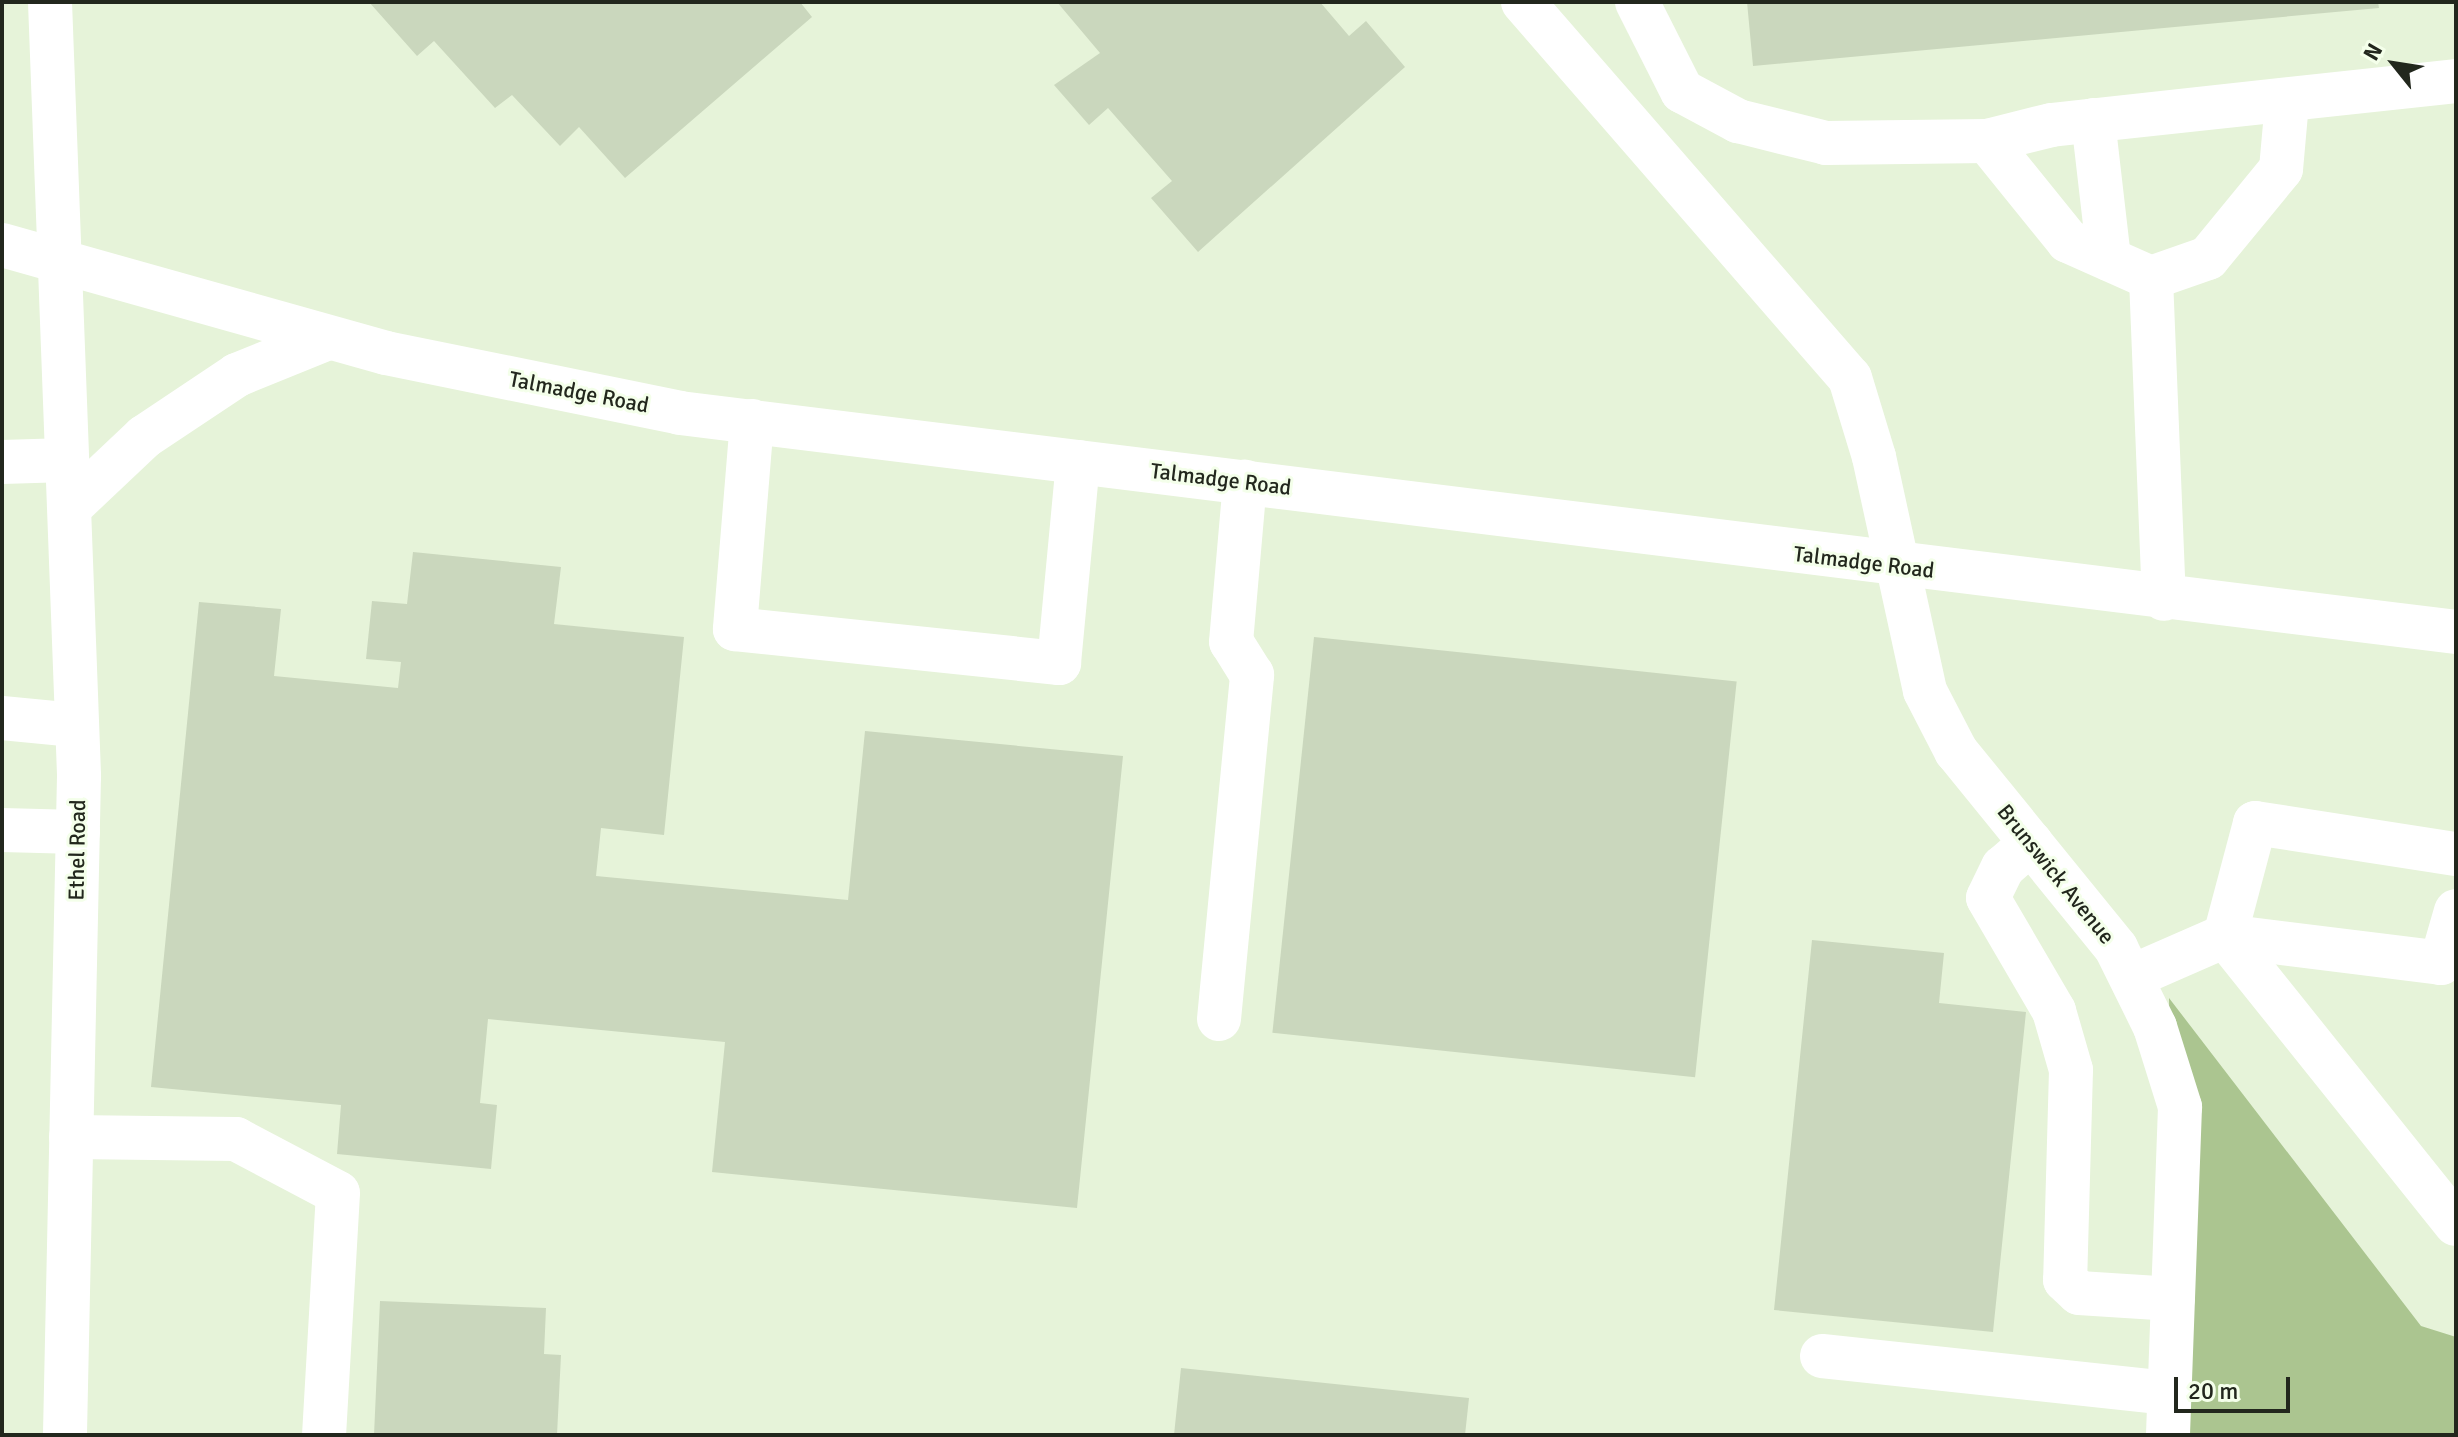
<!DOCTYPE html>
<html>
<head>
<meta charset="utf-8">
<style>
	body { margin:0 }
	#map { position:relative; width:2458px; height:1437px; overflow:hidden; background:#e6f3d9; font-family:Signika,sans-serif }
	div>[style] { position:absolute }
	.green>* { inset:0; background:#abc590 }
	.building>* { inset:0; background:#cad7bd; transform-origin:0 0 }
	.minor>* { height:44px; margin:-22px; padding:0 22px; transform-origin:22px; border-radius:22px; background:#fff }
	span { translate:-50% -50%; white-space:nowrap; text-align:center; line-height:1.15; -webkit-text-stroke:6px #f4ffea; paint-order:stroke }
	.street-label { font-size:22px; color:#22271d }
	.frame { position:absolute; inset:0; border:4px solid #22271d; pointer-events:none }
	.north { position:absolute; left:2354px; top:24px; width:80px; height:80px; -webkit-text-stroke:6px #f4ffea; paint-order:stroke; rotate:300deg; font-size:22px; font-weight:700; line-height:32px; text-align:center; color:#22271d }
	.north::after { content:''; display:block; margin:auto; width:28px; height:36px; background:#22271d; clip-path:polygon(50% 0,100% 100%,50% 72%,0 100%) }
	.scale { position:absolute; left:2174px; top:1377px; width:116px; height:36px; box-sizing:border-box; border:4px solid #22271d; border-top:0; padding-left:10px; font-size:24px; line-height:28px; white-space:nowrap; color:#22271d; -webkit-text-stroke:6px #f4ffea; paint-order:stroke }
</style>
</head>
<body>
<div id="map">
	<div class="green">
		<i style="clip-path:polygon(2169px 998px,2421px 1326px,2456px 1337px,2456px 1435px,2174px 1435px)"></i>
	</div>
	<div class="building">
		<i style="clip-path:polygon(369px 2px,800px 2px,812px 17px,625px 178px,579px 127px,560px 146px,512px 95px,495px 108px,434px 41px,417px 56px)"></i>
		<i style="clip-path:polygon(1057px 2px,1320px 2px,1349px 36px,1366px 21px,1405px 67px,1198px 252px,1151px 198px,1172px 181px,1108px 108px,1089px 125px,1054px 85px,1100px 53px)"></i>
		<i style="clip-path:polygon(1747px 2px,2378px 2px,2379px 8px,1753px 66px)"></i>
		<i style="clip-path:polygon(413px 552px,561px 567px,554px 624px,684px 637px,664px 835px,601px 828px,596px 876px,848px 900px,865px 731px,1123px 756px,1077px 1208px,712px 1172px,725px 1042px,488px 1019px,480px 1103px,497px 1105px,491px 1169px,337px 1154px,341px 1105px,151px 1087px,199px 602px,281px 609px,274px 676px,398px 688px,401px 662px,366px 659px,372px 601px,407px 604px)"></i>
		<i style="left:1314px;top:637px;width:425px;height:398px;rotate:6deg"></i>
		<i style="clip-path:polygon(1812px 940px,1944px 953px,1939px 1003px,2026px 1012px,1993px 1332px,1774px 1310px)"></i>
		<i style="clip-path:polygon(380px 1301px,546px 1308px,544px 1354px,561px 1355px,557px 1435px,374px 1435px)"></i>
		<i style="clip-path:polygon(1181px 1368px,1469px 1398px,1465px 1435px,1174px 1435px)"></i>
	</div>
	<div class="minor">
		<i style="left:50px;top:2px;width:775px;rotate:87.85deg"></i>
		<i style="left:79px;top:776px;width:659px;rotate:91.22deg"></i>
		<i style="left:1523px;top:2px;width:498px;rotate:49deg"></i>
		<i style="left:1850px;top:378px;width:83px;rotate:73.1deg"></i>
		<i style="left:1874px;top:457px;width:239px;rotate:77.7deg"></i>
		<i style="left:1925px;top:691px;width:68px;rotate:62.7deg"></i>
		<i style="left:1956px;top:751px;width:254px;rotate:50.9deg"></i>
		<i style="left:2116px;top:948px;width:88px;rotate:63.7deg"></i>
		<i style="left:2155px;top:1027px;width:84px;rotate:72.6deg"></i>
		<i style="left:2180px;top:1107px;width:328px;rotate:92.1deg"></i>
		<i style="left:1637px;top:2px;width:100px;rotate:63.2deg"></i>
		<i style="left:1682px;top:91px;width:64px;rotate:28.2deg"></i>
		<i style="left:1738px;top:121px;width:91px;rotate:14deg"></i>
		<i style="left:1826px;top:143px;width:161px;rotate:-0.7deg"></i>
		<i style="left:2287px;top:102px;width:67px;rotate:95.1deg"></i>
		<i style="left:2281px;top:169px;width:115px;rotate:129.4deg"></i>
		<i style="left:2208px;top:258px;width:60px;rotate:160.7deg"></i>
		<i style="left:2151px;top:278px;width:91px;rotate:-156deg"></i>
		<i style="left:2068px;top:241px;width:129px;rotate:-129deg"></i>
		<i style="left:1987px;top:141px;width:66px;rotate:-14deg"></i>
		<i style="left:2051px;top:125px;width:407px;rotate:-6.2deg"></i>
		<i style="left:2093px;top:120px;width:140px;rotate:83.4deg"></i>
		<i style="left:2px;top:245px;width:399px;rotate:15.7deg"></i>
		<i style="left:386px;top:353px;width:300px;rotate:11.5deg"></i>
		<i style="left:680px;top:413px;width:1789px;rotate:7.03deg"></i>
		<i style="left:2151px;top:278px;width:321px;rotate:87.7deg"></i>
		<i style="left:752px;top:421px;width:209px;rotate:94.7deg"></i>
		<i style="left:735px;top:629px;width:326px;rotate:6deg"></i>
		<i style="left:1059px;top:663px;width:202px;rotate:-84.6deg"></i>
		<i style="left:2px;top:462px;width:65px;rotate:-1.8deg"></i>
		<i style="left:70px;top:507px;width:102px;rotate:-43.4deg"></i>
		<i style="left:144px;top:437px;width:112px;rotate:-33.7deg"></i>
		<i style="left:237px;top:375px;width:98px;rotate:-22.1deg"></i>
		<i style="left:2px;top:718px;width:73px;rotate:5.5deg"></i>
		<i style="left:2px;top:830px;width:76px;rotate:1.5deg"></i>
		<i style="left:2031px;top:843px;width:37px;rotate:139deg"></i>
		<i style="left:2003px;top:867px;width:34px;rotate:116deg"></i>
		<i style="left:1988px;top:898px;width:131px;rotate:59.7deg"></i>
		<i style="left:2054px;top:1011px;width:61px;rotate:73.9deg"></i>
		<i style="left:2071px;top:1070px;width:210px;rotate:91.6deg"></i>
		<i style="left:2065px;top:1280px;width:19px;rotate:43deg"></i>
		<i style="left:2079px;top:1293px;width:94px;rotate:3.7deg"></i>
		<i style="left:2225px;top:936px;width:369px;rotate:51.3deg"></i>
		<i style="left:2225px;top:936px;width:117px;rotate:-75.1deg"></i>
		<i style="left:2255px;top:823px;width:203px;rotate:8.8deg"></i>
		<i style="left:2131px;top:977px;width:103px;rotate:-23.6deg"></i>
		<i style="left:2225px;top:936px;width:218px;rotate:7.1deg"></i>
		<i style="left:2441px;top:963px;width:54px;rotate:-73.9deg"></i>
		<i style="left:1219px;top:1019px;width:346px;rotate:-84.5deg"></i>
		<i style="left:1252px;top:675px;width:39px;rotate:-122deg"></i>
		<i style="left:1231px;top:642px;width:161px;rotate:-85deg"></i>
		<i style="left:71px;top:1137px;width:165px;rotate:0.7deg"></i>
		<i style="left:236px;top:1139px;width:115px;rotate:27.9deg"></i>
		<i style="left:338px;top:1193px;width:242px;rotate:93.3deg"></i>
		<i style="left:1822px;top:1356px;width:349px;rotate:6.1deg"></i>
	</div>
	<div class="street-label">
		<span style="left:579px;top:392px;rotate:11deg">Talmadge Road</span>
		<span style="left:1221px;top:479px;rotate:7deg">Talmadge Road</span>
		<span style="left:1864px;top:562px;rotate:7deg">Talmadge Road</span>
		<span style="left:77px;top:850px;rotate:-89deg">Ethel Road</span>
		<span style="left:2056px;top:874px;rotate:51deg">Brunswick Avenue</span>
	</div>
	<div class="frame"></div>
	<div class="north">N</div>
	<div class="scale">20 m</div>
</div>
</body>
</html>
